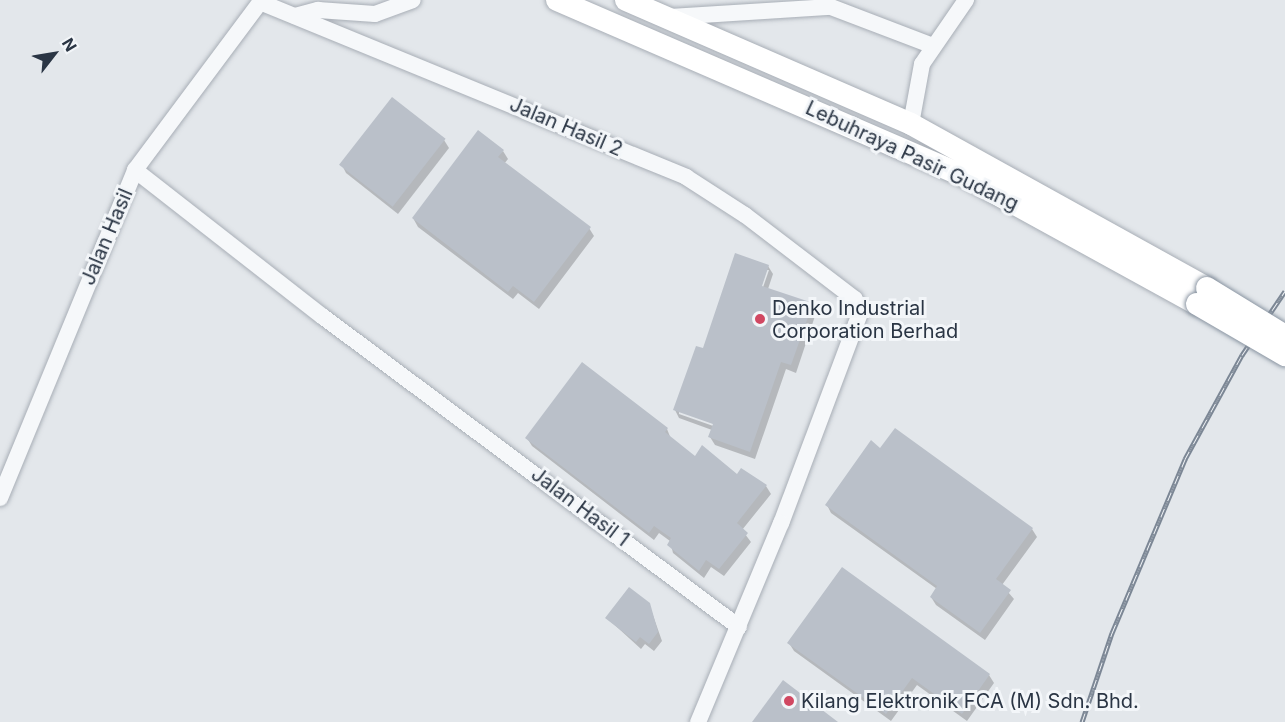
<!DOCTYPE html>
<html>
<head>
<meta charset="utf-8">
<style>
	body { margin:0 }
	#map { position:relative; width:1285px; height:722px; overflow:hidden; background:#e3e7eb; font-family:Inter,sans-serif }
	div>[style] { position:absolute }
	.shadow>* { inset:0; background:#0003 }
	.building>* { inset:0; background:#bac0c9; transform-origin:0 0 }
	.roads { filter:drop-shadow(0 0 2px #a8aeb6) drop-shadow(0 0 2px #a8aeb6) }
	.minor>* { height:16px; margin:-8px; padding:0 8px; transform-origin:8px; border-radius:8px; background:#f6f8fa }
	.highway>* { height:22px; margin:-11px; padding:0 11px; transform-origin:11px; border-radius:11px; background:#fff }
	.rail>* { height:5px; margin-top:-2.5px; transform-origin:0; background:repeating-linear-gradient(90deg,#f3f6f9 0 9px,#7c8795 0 18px); box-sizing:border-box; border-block:2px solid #7c8795 }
	.bridges { filter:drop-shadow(0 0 2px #8a95a2) drop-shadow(0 0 2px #8a95a2) }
	.highway-bridge>* { height:22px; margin:-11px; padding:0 11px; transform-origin:11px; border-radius:11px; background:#fff }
	.dots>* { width:16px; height:16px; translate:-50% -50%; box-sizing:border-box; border:3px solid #f3f6f9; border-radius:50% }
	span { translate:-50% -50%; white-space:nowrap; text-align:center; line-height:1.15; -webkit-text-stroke:6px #f3f6f9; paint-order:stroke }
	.street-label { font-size:20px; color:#2a3544 }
	.poi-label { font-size:20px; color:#2a3544 }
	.left { translate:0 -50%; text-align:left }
	.north { position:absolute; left:24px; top:24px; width:60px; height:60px; -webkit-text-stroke:4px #f3f6f9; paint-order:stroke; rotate:59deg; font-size:16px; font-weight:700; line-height:24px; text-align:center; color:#2a3544 }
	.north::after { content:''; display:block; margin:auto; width:21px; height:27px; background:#2a3544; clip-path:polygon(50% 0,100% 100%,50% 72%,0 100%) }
</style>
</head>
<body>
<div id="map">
	<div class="shadow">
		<i style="clip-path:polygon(444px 140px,449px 148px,398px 214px,346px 173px,342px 165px)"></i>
		<i style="clip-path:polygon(503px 151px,508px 159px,504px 164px,589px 228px,594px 236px,539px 309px,518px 293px,513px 299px,418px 227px,413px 218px)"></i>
		<i style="clip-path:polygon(evenodd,768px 266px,773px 274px,768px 289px,812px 304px,816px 313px,796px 373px,786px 369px,755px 459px,715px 445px,710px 437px,712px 430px,679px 418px,675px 410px,704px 350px,768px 266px,766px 270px,769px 270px,761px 293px,758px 292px,766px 270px,768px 266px,679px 411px,720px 426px,719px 428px,679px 414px,679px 411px)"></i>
		<i style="clip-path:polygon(582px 364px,667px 429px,671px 439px,695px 458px,737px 476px,741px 470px,766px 486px,771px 494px,742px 530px,751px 542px,724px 576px,711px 567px,704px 578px,673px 553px,670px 541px,659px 533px,654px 540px,532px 446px,527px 438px)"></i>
		<i style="clip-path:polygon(881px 450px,1032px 529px,1037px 537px,1002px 585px,1014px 599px,985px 640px,936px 605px,931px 597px,937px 589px,831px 513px,827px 505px)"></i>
		<i style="clip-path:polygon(842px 569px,989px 675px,994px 683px,967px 721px,917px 685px,891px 721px,794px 651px,789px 643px)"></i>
		<i style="clip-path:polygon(649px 604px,662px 641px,654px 651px,645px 644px,641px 649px,607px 618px)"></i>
	</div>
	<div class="building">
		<i style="left:392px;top:97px;width:68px;height:86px;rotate:38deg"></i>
		<i style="clip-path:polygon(478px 130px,504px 150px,498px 157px,591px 227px,534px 302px,513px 286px,508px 292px,412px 218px)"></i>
		<i style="clip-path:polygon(735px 253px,769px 265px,762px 286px,813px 303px,791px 365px,781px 362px,750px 452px,708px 437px,713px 424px,673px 410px,696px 346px,703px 348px)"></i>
		<i style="clip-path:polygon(582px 362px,668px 428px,665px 432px,695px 456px,702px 445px,737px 474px,741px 468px,767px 485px,737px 523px,748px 533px,719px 569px,706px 560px,699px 571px,667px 545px,671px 538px,654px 526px,649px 533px,525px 438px)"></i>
		<i style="clip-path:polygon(895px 428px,1033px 528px,996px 579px,1011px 590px,980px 633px,930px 597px,937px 586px,825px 505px,871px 440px,880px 448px)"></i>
		<i style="clip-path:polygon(842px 567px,990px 674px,962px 714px,912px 678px,886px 714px,787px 643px)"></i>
		<i style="clip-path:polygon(629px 587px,650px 603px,658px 632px,649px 644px,640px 637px,636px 642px,605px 618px)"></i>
		<i style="clip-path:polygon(783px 680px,838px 722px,752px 722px)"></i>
	</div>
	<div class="roads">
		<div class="minor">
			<i style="left:295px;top:16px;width:24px;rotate:-15deg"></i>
			<i style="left:318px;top:10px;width:57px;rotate:4deg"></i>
			<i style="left:375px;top:14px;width:40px;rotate:-20.2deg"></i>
			<i style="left:670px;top:17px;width:161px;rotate:-3.6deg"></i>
			<i style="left:831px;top:7px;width:109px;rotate:20.9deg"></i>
			<i style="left:911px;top:124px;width:61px;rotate:-79.6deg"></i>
			<i style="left:922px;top:64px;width:78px;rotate:-55.5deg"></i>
			<i style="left:135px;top:170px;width:237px;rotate:38deg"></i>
			<i style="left:322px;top:316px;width:520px;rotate:36.72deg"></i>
			<i style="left:0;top:498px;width:355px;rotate:-67.6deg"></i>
			<i style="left:135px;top:170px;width:209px;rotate:-53.3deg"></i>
			<i style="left:260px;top:2px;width:461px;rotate:22.3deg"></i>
			<i style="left:686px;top:177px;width:70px;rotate:32.8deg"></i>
			<i style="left:745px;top:215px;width:138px;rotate:37.4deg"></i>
			<i style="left:855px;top:299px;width:17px;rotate:77deg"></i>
			<i style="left:859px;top:316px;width:221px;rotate:110.6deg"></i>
			<i style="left:781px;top:523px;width:216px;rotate:112.6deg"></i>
		</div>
		<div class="highway">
			<i style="left:557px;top:0;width:448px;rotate:23.4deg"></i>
			<i style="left:968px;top:178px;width:261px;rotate:28.8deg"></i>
			<i style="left:626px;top:0;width:311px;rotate:23.5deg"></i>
			<i style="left:911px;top:124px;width:338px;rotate:29deg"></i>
		</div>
	</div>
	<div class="rail">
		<i style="left:1082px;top:722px;width:94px;rotate:-71.4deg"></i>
		<i style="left:1112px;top:633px;width:189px;rotate:-67.2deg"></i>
		<i style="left:1185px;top:459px;width:119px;rotate:-61.3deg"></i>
		<i style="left:1242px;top:355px;width:77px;rotate:-56.1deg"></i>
	</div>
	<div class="bridges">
		<div class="highway-bridge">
			<i style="left:1207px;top:288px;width:92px;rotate:31.6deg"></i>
			<i style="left:1197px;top:304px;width:102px;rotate:30.1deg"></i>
		</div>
	</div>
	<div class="dots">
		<i style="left:760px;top:319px;background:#d14862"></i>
		<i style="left:789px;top:701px;background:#d14862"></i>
	</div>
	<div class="street-label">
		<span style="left:566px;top:127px;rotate:23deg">Jalan Hasil 2</span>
		<span style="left:912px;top:156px;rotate:25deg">Lebuhraya Pasir Gudang</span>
		<span style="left:107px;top:237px;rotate:-67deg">Jalan Hasil</span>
		<span style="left:580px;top:507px;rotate:37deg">Jalan Hasil 1</span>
	</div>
	<div class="poi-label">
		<span class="left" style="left:772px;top:320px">Denko Industrial<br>Corporation Berhad</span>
		<span class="left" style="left:801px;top:701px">Kilang Elektronik FCA (M) Sdn. Bhd.</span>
	</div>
	<div class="north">N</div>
</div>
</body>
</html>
